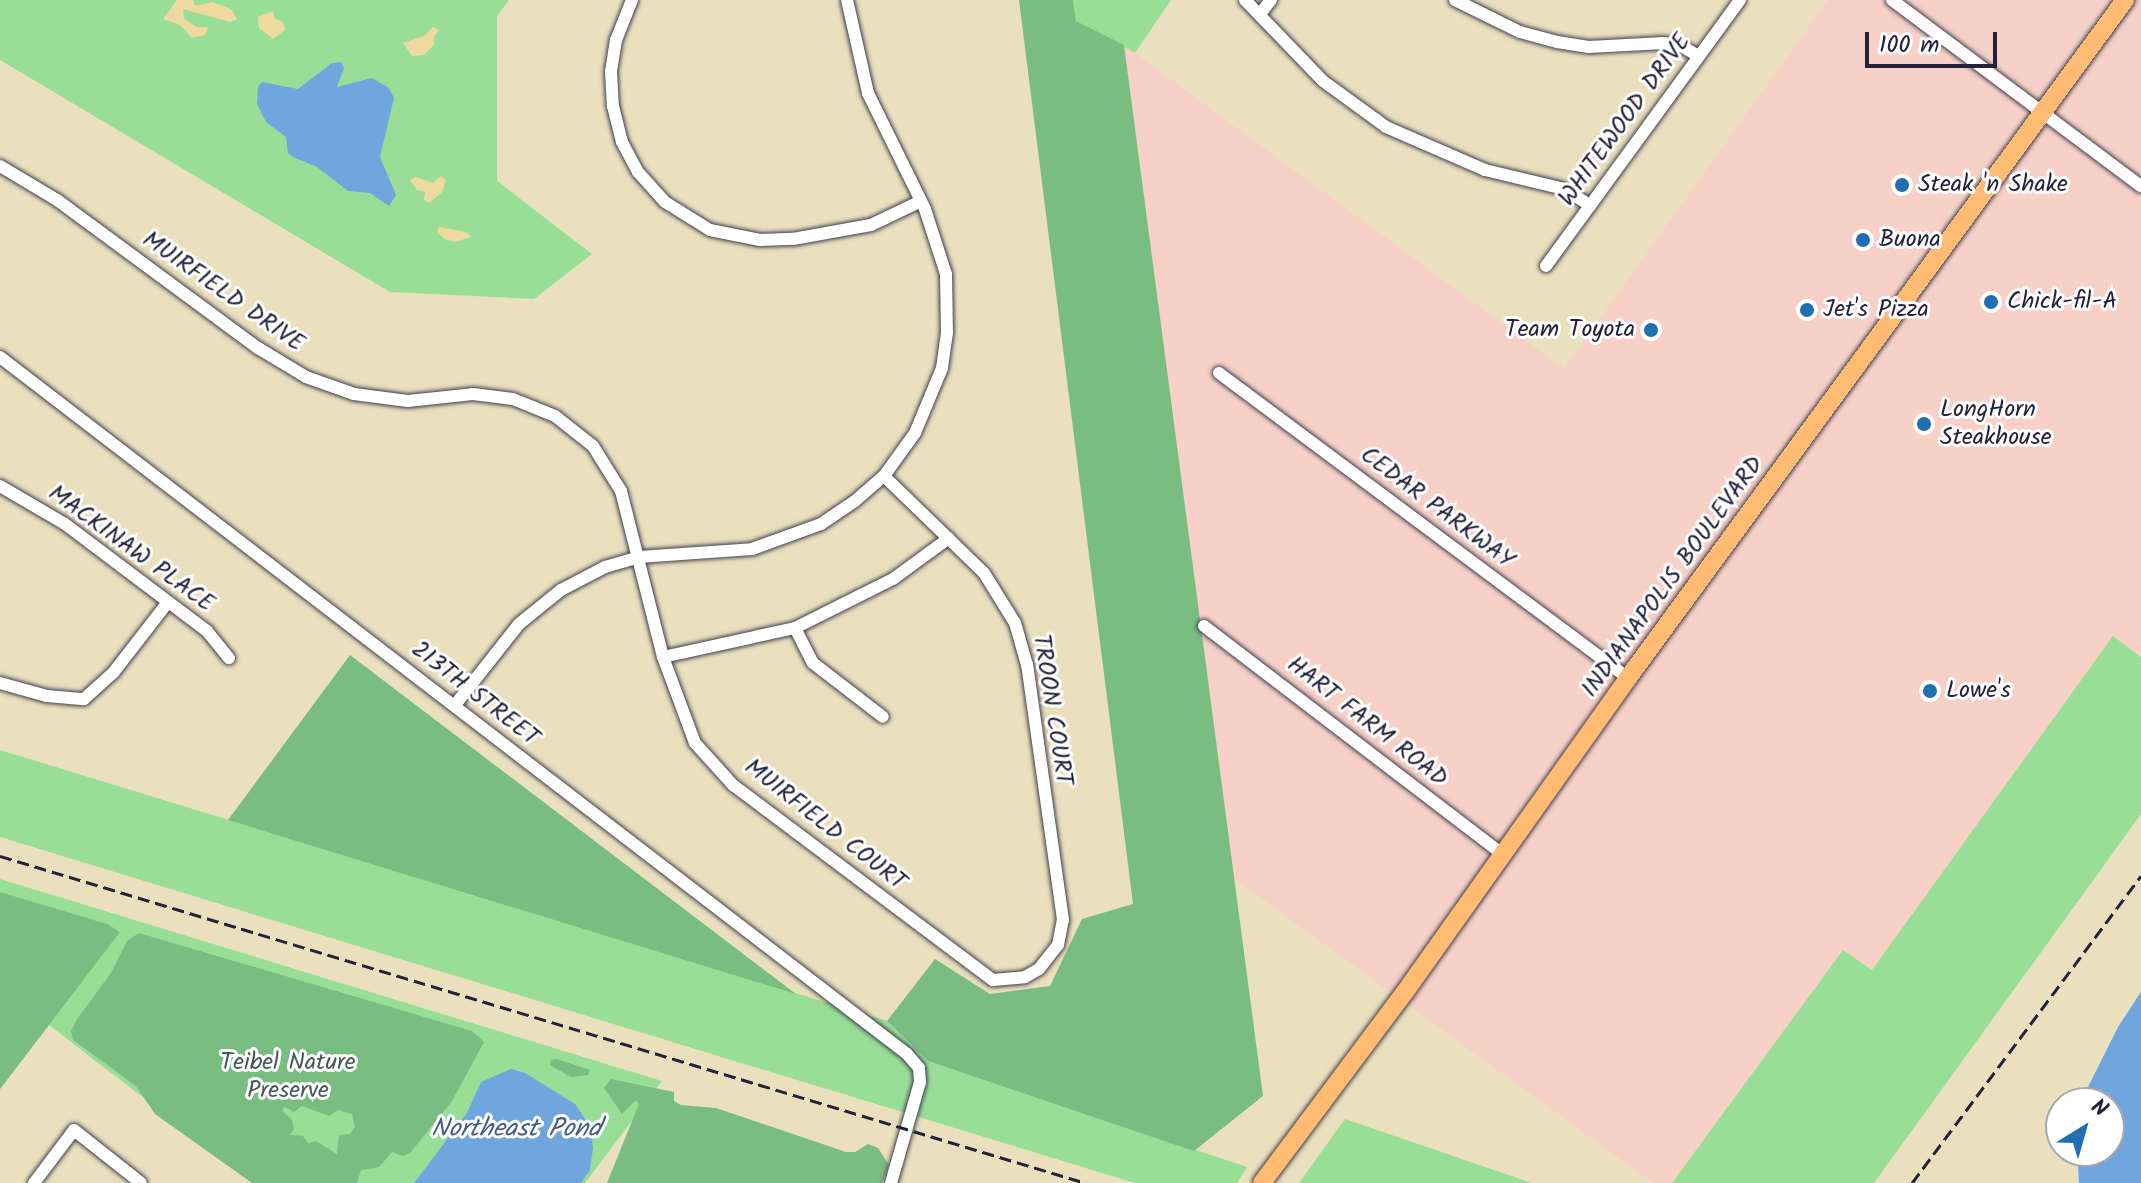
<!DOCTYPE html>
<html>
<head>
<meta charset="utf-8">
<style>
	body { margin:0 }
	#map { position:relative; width:2141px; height:1183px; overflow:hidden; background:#eae0be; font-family:Kalam,sans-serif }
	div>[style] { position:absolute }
	.built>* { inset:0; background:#f7d1c7 }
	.green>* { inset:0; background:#98de97 }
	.forest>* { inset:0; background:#7abd80 }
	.sand>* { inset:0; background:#eeda9e }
	.water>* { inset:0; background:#6fa6dd }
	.roads { filter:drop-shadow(0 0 2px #403e4f) drop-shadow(0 0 2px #403e4f) }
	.minor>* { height:12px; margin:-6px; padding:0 6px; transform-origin:6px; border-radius:6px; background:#fff }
	.highway>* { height:18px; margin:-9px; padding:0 9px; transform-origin:9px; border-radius:9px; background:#ffbb71 }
	.rail>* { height:3px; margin-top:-1.5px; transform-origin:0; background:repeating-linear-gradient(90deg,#22223b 0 12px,transparent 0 18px) }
	.dots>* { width:22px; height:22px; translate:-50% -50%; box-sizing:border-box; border:4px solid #fff; border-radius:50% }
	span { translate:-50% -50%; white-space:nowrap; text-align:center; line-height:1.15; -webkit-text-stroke:6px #fff; paint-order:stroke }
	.street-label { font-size:24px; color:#22223b }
	.poi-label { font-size:24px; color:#22223b }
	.left { translate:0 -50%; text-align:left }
	.right { translate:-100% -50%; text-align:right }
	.park-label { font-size:24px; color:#455a57 }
	.water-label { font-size:26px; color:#455d84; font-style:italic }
	.north { position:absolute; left:2045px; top:1087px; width:80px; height:80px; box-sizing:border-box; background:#fff; border:2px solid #a7a7b1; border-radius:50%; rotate:37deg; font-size:22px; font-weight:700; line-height:32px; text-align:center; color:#22223b }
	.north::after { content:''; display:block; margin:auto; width:28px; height:36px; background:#1f6fb2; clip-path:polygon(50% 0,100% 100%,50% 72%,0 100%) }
	.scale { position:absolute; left:1865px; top:32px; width:132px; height:36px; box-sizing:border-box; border:4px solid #22223b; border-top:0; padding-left:10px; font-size:24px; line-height:28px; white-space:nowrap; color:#22223b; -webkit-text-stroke:6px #fff; paint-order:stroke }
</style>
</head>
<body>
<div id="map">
	<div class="built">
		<i style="clip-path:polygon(1828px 0,2141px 0,2141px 657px,2113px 637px,1872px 970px,1843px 950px,1672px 1183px,1653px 1183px,1233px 878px,1124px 45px,1564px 369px)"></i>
	</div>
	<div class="green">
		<i style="clip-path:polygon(0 0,509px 0,497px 16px,497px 181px,592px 254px,534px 299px,390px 292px,0 60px)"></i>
		<i style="clip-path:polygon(1073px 0,1171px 0,1135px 53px,1076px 21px)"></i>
		<i style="clip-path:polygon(2113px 636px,2141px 657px,2141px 814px,1874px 1183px,1672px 1183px,1843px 950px,1872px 970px)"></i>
		<i style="clip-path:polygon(0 750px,887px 1021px,928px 1061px,1247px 1167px,1237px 1183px,1135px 1183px,0 837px)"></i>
		<i style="clip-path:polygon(0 879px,662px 1081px,585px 1183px,254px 1183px,49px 1025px,0 1089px)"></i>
		<i style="clip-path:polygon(1345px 1119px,1532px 1183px,1299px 1183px)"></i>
	</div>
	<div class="forest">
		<i style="clip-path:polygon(1019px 0,1073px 0,1076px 21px,1124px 45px,1263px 1096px,1194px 1151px,928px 1061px,887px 1021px,935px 959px,990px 994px,1050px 986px,1082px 919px,1133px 904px)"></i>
		<i style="clip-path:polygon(350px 655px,796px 994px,228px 820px)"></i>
		<i style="clip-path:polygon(0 892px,107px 924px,120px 932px,0 1089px)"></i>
		<i style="clip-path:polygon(evenodd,139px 933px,472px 1031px,484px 1042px,452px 1101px,410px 1153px,403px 1156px,392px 1152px,379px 1167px,361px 1170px,357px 1183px,252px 1183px,155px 1114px,136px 1086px,73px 1040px,71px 1031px,77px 1019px,111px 973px,127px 941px,139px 933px,302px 1106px,329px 1116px,338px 1110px,352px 1114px,355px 1127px,350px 1134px,339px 1135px,337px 1154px,316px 1141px,308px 1143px,303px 1136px,290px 1135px,294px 1129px,292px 1120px,282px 1110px,285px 1107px,294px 1112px,302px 1106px)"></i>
		<i style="clip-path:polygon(557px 1059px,590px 1070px,588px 1075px,571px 1077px,550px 1065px,551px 1060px)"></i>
		<i style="clip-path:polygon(611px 1079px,674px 1092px,674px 1101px,681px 1105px,716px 1108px,846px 1152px,855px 1152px,868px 1144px,878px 1148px,889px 1165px,882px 1183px,607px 1183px,639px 1104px,636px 1100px,622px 1114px,604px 1088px)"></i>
	</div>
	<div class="sand">
		<i style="clip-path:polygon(177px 0,193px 0,195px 6px,212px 2px,231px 9px,237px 19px,230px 22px,183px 9px,184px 19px,197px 27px,208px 27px,205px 35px,192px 38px,180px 25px,163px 19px)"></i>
		<i style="clip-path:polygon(273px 11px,275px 19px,282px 21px,286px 29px,273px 39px,259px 28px,258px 17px)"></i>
		<i style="clip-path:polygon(433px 27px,439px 30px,434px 37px,434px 45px,424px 55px,412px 56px,403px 43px,424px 36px)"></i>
		<i style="clip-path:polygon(441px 176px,446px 180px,442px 192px,429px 203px,424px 200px,425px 192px,417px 190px,410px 180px,416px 177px,433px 183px)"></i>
		<i style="clip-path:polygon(439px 227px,466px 232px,471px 237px,455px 242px,444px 239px,437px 231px)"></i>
	</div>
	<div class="water">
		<i style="clip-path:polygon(341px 62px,344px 68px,337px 87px,372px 78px,389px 88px,394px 98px,380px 157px,396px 195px,389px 206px,370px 193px,348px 191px,317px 167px,293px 157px,288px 153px,286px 137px,266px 122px,257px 104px,258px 87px,262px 82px,298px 89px,332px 63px)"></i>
		<i style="clip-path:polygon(2141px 992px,2141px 1183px,2079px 1183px,2077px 1151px,2109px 1151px,2109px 1103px,2081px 1101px,2118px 1027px)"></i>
		<i style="clip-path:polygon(511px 1069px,525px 1073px,575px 1104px,582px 1114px,591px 1131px,593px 1148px,590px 1170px,581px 1183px,414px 1183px,467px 1113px,481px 1082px)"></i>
	</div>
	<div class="roads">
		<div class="minor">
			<i style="left:632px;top:0;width:43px;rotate:111.8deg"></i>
			<i style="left:616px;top:40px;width:31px;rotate:99deg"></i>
			<i style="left:611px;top:71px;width:35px;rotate:87deg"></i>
			<i style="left:613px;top:106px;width:37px;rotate:76deg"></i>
			<i style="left:622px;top:142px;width:34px;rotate:62deg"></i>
			<i style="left:638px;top:172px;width:40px;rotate:48deg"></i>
			<i style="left:665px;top:202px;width:53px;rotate:31.9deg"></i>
			<i style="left:710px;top:230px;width:51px;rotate:11.3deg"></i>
			<i style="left:760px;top:240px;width:33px;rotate:-2deg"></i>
			<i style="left:793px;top:239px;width:79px;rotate:-10.2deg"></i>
			<i style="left:871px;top:225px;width:55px;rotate:-25.6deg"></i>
			<i style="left:1245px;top:0;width:112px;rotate:46.1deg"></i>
			<i style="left:1323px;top:81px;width:78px;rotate:36.1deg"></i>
			<i style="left:1386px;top:127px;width:108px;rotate:23.5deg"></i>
			<i style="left:1485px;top:170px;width:81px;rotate:13.5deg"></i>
			<i style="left:1564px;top:189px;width:31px;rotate:32deg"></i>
			<i style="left:1455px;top:0;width:72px;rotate:26.2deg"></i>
			<i style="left:1520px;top:32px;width:38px;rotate:15deg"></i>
			<i style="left:1557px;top:42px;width:32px;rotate:9deg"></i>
			<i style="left:1589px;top:47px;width:75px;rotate:-3.1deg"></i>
			<i style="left:1664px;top:43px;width:16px;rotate:7deg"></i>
			<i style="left:1680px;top:45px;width:21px;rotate:31deg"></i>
			<i style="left:1892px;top:0;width:311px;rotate:36.8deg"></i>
			<i style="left:1260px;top:14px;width:18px;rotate:-52deg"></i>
			<i style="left:0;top:166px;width:66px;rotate:30.8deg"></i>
			<i style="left:57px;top:200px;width:250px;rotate:36.4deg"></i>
			<i style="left:258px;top:348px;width:56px;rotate:31.1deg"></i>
			<i style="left:306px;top:377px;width:51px;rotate:19.5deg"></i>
			<i style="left:354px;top:394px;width:54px;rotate:7.4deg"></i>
			<i style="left:408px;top:401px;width:65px;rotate:-6.1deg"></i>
			<i style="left:473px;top:394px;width:40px;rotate:7.1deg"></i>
			<i style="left:513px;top:399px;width:45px;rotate:22deg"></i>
			<i style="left:555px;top:416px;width:48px;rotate:38.3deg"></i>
			<i style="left:593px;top:446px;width:53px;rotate:58.1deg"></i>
			<i style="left:621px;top:491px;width:171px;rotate:75.8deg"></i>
			<i style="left:663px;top:657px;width:92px;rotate:69.6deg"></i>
			<i style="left:695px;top:743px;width:57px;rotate:47.9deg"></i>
			<i style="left:733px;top:785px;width:325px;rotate:36.9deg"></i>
			<i style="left:993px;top:980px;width:32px;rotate:-5deg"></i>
			<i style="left:1025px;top:977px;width:16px;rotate:-30deg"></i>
			<i style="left:1039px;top:969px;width:31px;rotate:-52deg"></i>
			<i style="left:1058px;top:945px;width:25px;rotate:-79deg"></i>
			<i style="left:1063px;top:920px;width:258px;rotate:-98deg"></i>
			<i style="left:1027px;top:665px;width:44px;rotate:-105.9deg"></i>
			<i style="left:1015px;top:623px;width:59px;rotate:-121.8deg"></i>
			<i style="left:984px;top:573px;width:139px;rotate:-135.9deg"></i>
			<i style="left:1546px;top:266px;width:329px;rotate:-53.9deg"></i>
			<i style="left:0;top:357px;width:1144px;rotate:37.54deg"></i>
			<i style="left:907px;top:1054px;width:18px;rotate:49deg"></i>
			<i style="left:919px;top:1068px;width:14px;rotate:86deg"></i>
			<i style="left:920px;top:1082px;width:105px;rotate:106deg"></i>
			<i style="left:1219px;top:373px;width:510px;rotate:36.71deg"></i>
			<i style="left:0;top:486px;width:75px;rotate:30.3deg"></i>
			<i style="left:65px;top:524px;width:178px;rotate:37deg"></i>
			<i style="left:207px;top:631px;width:35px;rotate:51deg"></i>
			<i style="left:1204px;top:626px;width:375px;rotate:37.4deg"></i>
			<i style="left:795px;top:628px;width:39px;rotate:63deg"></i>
			<i style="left:813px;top:663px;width:88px;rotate:37.6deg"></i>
			<i style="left:663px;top:657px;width:135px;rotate:-12.4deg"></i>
			<i style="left:795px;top:628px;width:110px;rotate:-26.6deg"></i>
			<i style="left:893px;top:579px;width:69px;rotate:-36.2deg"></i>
			<i style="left:0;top:683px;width:49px;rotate:15.5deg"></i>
			<i style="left:47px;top:696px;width:37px;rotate:5deg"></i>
			<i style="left:84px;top:699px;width:39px;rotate:-42deg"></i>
			<i style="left:113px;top:673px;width:90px;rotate:-52.2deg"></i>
			<i style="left:455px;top:705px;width:103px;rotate:-51.7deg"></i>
			<i style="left:519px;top:624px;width:54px;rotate:-39deg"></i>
			<i style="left:561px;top:590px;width:50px;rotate:-27.6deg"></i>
			<i style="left:605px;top:567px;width:35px;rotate:-16deg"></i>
			<i style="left:639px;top:557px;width:113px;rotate:-4deg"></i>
			<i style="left:752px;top:549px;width:73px;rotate:-19.9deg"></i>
			<i style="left:821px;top:524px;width:41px;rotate:-34.1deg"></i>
			<i style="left:855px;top:501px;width:38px;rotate:-41deg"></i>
			<i style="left:884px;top:476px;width:53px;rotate:-54.2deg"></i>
			<i style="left:915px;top:433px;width:70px;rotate:-67.4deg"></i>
			<i style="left:942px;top:368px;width:35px;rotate:-82deg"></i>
			<i style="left:947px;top:333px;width:59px;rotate:-91deg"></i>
			<i style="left:946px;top:274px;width:68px;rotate:-107.9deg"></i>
			<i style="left:925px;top:209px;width:129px;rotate:-116.2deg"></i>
			<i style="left:868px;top:93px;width:95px;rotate:-102.7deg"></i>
			<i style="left:34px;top:1183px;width:66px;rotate:-53deg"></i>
			<i style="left:74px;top:1130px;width:85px;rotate:38.3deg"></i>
		</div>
		<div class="highway">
			<i style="left:1262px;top:1183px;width:239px;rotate:-53.2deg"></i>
			<i style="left:1405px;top:992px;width:385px;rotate:-54.6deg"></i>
			<i style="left:1628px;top:678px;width:841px;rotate:-53.76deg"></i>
		</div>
	</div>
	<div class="rail">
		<i style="left:0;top:856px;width:1134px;rotate:16.76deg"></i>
		<i style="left:1912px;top:1183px;width:383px;rotate:-53.3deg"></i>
	</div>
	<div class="dots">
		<i style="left:1902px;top:185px;background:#1f6fb2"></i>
		<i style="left:1863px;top:240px;background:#1f6fb2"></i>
		<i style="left:1991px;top:302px;background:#1f6fb2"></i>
		<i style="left:1807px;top:310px;background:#1f6fb2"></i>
		<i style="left:1651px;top:330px;background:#1f6fb2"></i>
		<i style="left:1924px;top:424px;background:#1f6fb2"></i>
		<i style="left:1930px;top:691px;background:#1f6fb2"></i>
	</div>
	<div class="street-label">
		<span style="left:1625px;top:120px;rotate:-54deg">WHITEWOOD DRIVE</span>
		<span style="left:223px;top:292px;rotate:35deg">MUIRFIELD DRIVE</span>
		<span style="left:1437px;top:508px;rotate:37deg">CEDAR PARKWAY</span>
		<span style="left:131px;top:549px;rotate:36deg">MACKINAW PLACE</span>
		<span style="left:1673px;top:577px;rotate:-54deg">INDIANAPOLIS BOULEVARD</span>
		<span style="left:475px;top:694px;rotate:38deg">213TH STREET</span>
		<span style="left:1052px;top:710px;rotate:81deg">TROON COURT</span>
		<span style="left:1367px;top:722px;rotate:38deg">HART FARM ROAD</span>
		<span style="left:825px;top:825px;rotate:38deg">MUIRFIELD COURT</span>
	</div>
	<div class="poi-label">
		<span class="left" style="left:1918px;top:185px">Steak 'n Shake</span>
		<span class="left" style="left:1879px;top:240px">Buona</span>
		<span class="left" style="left:2007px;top:302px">Chick-fil-A</span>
		<span class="left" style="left:1823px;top:310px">Jet's Pizza</span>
		<span class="right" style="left:1635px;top:330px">Team Toyota</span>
		<span class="left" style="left:1940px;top:424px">LongHorn<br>Steakhouse</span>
		<span class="left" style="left:1946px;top:691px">Lowe's</span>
	</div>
	<div class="park-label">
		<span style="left:288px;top:1077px">Teibel Nature<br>Preserve</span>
	</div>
	<div class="water-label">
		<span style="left:516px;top:1130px">Northeast Pond</span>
	</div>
	<div class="north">N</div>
	<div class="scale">100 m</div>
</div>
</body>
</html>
